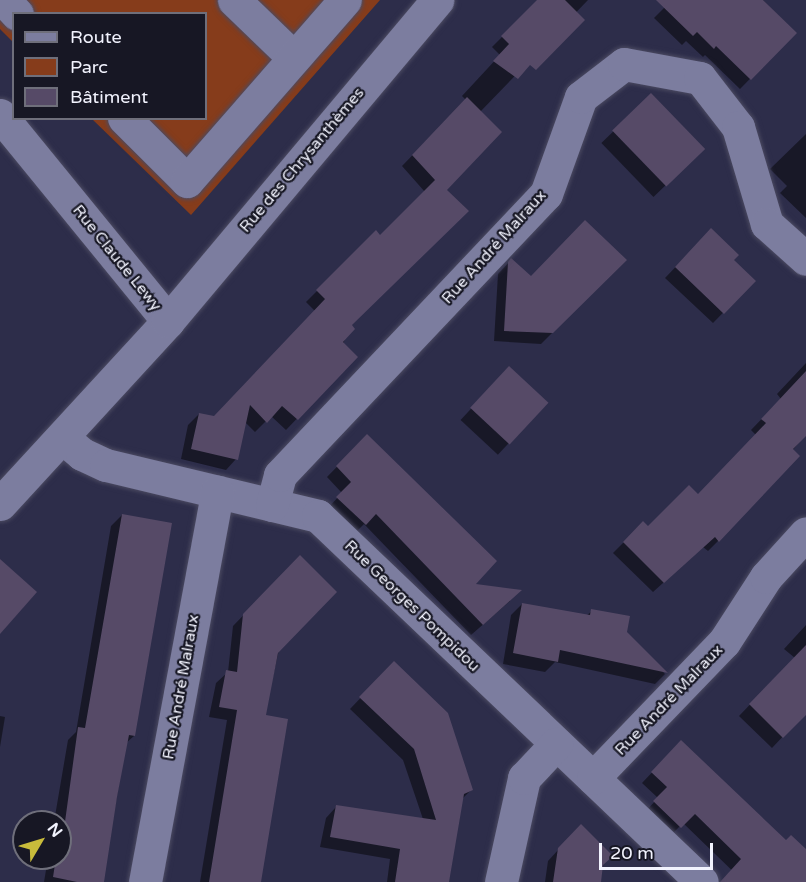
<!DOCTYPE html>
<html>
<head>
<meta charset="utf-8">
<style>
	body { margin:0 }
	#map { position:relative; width:806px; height:882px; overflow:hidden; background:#2d2d4a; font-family:"Varela Round",sans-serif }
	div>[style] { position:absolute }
	.green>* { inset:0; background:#863c1b }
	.shadow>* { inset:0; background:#0007; transform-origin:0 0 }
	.building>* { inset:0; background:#564a67; transform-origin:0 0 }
	.roads { filter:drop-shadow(0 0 2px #4b4a61) drop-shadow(0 0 2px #4b4a61) }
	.minor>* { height:33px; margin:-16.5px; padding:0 16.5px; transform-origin:16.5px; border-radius:16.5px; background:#7c7d9f }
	span { translate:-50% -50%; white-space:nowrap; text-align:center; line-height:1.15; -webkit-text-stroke:4.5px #171724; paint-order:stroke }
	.street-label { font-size:16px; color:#f2f3fe }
	.legend { position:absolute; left:12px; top:12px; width:195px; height:108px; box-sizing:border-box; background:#171724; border:2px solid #6f6f7b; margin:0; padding:8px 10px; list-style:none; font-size:18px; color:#f2f3fe }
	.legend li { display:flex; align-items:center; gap:12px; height:30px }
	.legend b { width:30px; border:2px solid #6f6f7b }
	.north { position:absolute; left:12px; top:810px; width:60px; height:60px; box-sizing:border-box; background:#171724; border:2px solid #6f6f7b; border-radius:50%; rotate:52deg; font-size:16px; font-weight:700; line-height:24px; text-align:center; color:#f2f3fe }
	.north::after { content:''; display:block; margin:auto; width:21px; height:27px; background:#c8bb3b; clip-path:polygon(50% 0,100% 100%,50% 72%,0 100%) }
	.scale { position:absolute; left:599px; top:843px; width:114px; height:27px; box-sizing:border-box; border:3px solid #f2f3fe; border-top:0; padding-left:8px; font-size:18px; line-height:21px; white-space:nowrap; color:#f2f3fe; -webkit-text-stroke:4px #171724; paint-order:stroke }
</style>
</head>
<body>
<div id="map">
	<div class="green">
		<i style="clip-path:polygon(0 0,380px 0,191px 215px,92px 119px,206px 118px,206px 14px,14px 14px,13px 42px,0 29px)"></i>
	</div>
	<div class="shadow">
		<i style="clip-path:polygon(539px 0,588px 0,480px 112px,445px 190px,350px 325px,328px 386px,286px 430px,271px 416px,255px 432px,245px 422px,236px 459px,226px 470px,181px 459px,188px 425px,199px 414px,214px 417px,315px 311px,306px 302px,376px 232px,380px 237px,425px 192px,402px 166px,466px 100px,462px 96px,500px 55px,492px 47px)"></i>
		<i style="clip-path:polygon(672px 0,763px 0,795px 33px,740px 89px,705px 55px,703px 57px,686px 41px,682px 45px,654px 18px)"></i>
		<i style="left:651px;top:95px;width:75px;height:69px;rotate:46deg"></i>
		<i style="clip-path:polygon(806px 134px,806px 218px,780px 193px,787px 186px,770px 169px)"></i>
		<i style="clip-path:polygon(711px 230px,732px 260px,754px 281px,713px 323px,665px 278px)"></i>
		<i style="clip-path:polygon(511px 260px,530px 278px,625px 260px,541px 344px,494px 341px,498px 274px)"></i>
		<i style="clip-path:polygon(806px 363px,806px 434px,718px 541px,708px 551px,703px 547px,653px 592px,613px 553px,643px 523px,648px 528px,698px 496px,756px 435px,751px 430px,781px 399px,777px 394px)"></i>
		<i style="left:509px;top:368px;width:51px;height:71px;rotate:43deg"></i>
		<i style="clip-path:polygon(367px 436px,472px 585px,510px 601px,471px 635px,364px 524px,354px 534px,327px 509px,342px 493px,327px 477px)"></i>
		<i style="clip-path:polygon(122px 515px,134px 736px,126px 743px,102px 882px,44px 882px,48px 858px,60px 858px,60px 822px,54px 822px,68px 740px,76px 732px,111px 526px)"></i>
		<i style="clip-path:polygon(300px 557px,264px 716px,260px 882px,200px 882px,227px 720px,209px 717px,216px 683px,228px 672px,233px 626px)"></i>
		<i style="clip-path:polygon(522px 604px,586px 616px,592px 611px,625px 632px,665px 674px,655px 684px,555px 662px,545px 672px,503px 664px,511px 615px)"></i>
		<i style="clip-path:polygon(806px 625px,806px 712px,772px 748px,739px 716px,795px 658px,784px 649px)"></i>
		<i style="clip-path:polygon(394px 663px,471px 790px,462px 799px,447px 882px,387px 882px,390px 859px,320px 847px,326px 818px,336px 807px,423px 819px,403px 760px,350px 709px)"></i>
		<i style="clip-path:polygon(0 716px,5px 717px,0 747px)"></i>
		<i style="clip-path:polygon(681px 742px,786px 842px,806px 851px,806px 882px,744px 882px,683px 823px,669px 837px,644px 813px,658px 798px,642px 783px)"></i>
		<i style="clip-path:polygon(570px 837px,602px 865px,599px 882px,545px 882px,548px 861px)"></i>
	</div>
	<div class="building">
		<i style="clip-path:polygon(537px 0,565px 0,585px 20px,536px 70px,530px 65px,518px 79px,493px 61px,509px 44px,501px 36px)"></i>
		<i style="clip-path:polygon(656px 0,763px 0,797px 33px,751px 80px,716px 46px,714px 49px,697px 32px,693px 36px)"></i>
		<i style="left:651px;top:93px;width:78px;height:54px;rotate:46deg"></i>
		<i style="clip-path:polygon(467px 97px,502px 132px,447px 190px,469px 211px,352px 325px,355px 329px,343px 342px,358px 357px,298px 420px,282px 406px,267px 423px,250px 405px,238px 460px,191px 449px,199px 413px,214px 416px,325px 299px,316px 290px,376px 230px,380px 235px,435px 180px,412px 155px)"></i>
		<i style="clip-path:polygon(585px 220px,627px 260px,553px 333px,504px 331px,508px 262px,511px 258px,531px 276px)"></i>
		<i style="clip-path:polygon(711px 228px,739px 255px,734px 260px,756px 281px,724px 314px,675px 267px)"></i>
		<i style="left:509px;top:366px;width:54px;height:57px;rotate:43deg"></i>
		<i style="clip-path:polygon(806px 371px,806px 436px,793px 449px,800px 456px,719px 542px,715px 537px,664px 583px,623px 542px,643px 521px,648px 526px,689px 485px,698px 494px,766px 423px,761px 419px)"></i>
		<i style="clip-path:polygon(367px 434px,497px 561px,476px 584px,522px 590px,483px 625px,376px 514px,366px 525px,336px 497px,351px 482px,336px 466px)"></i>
		<i style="clip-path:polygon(122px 514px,172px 523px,135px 736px,129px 735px,117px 797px,104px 882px,77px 882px,53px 877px,56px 858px,60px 858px,78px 727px,85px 728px)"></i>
		<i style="clip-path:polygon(300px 555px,337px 592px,278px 653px,266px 715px,288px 719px,261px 882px,209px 882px,237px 710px,219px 707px,226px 670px,237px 672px,243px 614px)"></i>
		<i style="clip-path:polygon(0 559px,37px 592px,0 634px)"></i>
		<i style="clip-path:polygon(522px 603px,590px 615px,591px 609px,630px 616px,627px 632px,668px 673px,560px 650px,558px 662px,513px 653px)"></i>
		<i style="clip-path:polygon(806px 645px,806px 715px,783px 738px,749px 704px)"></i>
		<i style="clip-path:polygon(394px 661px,448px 713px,473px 790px,464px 794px,449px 882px,395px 882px,400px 849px,330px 837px,336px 805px,436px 820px,414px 749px,359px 697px)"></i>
		<i style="clip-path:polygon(681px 740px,786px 840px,791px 835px,806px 849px,806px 882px,720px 882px,741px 859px,695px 814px,681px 828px,653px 801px,667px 787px,651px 772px)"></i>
		<i style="clip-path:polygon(581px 824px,613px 856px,603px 865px,601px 882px,553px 882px,558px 848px)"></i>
	</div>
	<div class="roads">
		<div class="minor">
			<i style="left:4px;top:0;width:19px;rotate:47deg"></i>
			<i style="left:234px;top:0;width:83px;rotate:44deg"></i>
			<i style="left:0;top:115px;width:266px;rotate:50.8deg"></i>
			<i style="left:124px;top:118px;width:89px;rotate:45deg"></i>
			<i style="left:187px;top:181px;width:240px;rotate:-48.9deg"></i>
			<i style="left:63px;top:438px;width:25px;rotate:40deg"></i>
			<i style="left:82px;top:454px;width:26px;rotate:25deg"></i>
			<i style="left:106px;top:465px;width:218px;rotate:13.5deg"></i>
			<i style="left:318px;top:516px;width:530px;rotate:43.63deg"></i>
			<i style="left:0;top:504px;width:248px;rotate:-47.4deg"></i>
			<i style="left:168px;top:321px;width:419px;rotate:-50deg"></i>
			<i style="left:272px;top:505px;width:31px;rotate:-75deg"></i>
			<i style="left:280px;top:475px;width:387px;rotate:-46.6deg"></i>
			<i style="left:546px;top:194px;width:103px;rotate:-70.2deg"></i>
			<i style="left:581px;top:97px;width:54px;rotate:-37.5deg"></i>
			<i style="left:624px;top:64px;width:77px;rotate:10.4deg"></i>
			<i style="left:700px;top:78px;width:62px;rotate:52.2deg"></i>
			<i style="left:738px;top:127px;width:101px;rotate:73.4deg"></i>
			<i style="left:767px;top:224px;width:52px;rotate:41.9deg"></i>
			<i style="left:593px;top:778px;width:189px;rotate:-46.1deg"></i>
			<i style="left:724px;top:642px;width:77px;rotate:-57.1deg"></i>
			<i style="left:766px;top:577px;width:59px;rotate:-47.7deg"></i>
			<i style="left:145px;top:882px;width:397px;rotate:-79.5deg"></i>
			<i style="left:501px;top:882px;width:107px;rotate:-77.5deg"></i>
			<i style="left:524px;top:778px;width:47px;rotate:-46.7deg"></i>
		</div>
	</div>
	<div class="street-label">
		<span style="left:302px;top:160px;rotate:-50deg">Rue des Chrysanthèmes</span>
		<span style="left:494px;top:247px;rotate:-48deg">Rue André Malraux</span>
		<span style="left:117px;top:258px;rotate:51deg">Rue Claude Lewy</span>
		<span style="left:412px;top:606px;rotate:44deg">Rue Georges Pompidou</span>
		<span style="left:181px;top:687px;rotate:-80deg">Rue André Malraux</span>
		<span style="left:669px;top:700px;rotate:-46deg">Rue André Malraux</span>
	</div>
	<ul class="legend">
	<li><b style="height:8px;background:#7c7d9f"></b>Route</li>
	<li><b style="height:16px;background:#863c1b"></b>Parc</li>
	<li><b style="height:16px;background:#564a67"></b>Bâtiment</li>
	</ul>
	<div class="north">N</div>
	<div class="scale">20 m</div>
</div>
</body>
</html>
